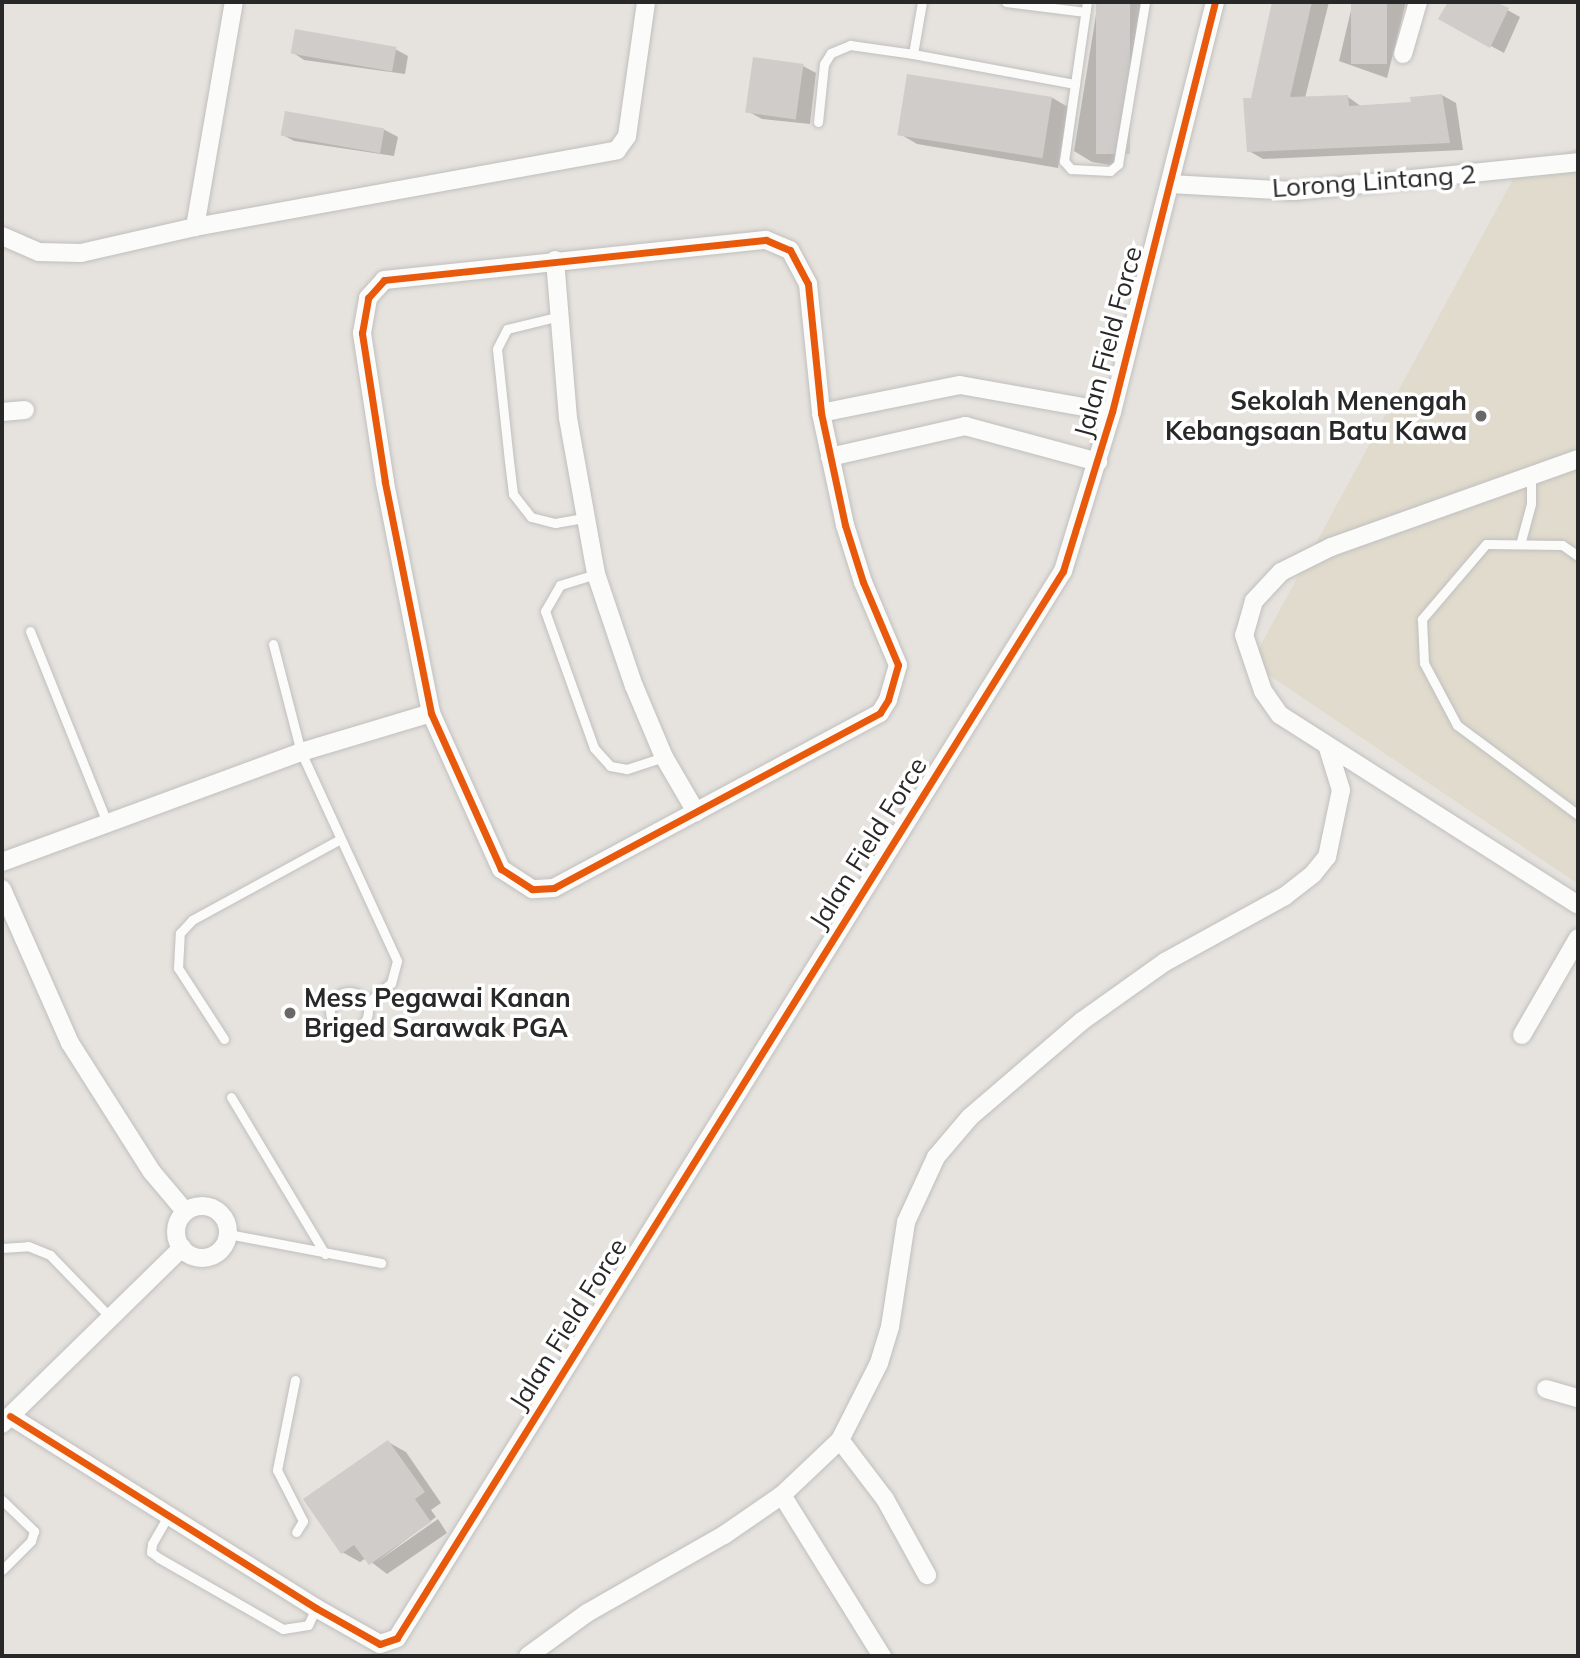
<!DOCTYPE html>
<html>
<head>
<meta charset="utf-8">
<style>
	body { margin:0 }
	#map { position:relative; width:1580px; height:1658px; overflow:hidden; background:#e6e3de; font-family:Mulish,sans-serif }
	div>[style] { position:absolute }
	.education>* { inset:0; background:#e0dbcd }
	.shadow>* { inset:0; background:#0003 }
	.building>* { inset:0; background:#cfccc9; transform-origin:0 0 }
	.roads { filter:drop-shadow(0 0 2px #c0bfbf) drop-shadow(0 0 2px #c0bfbf) }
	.lane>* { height:9px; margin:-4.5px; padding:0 4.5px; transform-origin:4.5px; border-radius:4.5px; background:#fbfbfa }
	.lane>.ring { margin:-4.5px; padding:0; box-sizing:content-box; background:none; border:9px solid #fbfbfa; border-radius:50% }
	.street>* { height:18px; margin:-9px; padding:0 9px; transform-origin:9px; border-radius:9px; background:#fbfbfa }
	.street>.ring { margin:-9px; padding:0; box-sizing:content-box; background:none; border:18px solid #fbfbfa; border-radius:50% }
	.cycleway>* { height:7px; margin:-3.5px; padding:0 3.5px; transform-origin:3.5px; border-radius:3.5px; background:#e8590c }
	.dots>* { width:19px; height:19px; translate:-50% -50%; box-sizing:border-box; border:4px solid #fff; border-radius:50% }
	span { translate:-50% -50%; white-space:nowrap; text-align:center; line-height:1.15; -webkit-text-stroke:7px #fff; paint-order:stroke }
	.street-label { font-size:26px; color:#282828 }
	.poi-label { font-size:26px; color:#282828; font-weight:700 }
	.right { translate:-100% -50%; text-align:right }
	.left { translate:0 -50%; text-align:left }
	.frame { position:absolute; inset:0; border:4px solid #282828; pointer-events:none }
</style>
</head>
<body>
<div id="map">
	<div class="education">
		<i style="clip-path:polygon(1578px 148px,1578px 884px,1251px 663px,1518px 170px)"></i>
	</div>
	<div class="shadow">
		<i style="clip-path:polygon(1098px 2px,1148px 2px,1122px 167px,1092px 162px,1074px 151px)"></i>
		<i style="clip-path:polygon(1275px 2px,1329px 2px,1305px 98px,1348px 97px,1362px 107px,1413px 104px,1442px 95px,1456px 103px,1463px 150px,1263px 159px,1249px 151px,1252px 100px)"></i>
		<i style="clip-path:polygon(1353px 2px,1406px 2px,1387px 78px,1339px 61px)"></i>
		<i style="clip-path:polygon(1450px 2px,1493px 2px,1520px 17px,1504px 53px,1441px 19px)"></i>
		<i style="clip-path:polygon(395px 49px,408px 56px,405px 74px,304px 60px,292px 52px)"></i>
		<i style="clip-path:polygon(803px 66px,816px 73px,810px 124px,762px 119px,749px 112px)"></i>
		<i style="clip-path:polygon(1051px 97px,1068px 107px,1058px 168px,917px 144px,900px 134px)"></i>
		<i style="clip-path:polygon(287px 113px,385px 130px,398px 137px,394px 156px,294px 141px,281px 134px)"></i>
		<i style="clip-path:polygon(388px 1442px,406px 1452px,441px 1503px,431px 1510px,436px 1517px,375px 1563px,438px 1519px,447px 1533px,387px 1574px,366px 1558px,360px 1562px,342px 1552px)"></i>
	</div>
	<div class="building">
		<i style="left:1096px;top:2px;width:34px;height:152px"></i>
		<i style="clip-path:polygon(1272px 2px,1312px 2px,1290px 97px,1348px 95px,1349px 106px,1411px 102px,1410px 97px,1442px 94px,1450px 143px,1247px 152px,1243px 98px,1251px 98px)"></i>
		<i style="left:1351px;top:2px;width:36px;height:62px"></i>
		<i style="clip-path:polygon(1448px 2px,1496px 2px,1509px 8px,1490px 48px,1438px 19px)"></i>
		<i style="left:295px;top:29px;width:103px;height:25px;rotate:10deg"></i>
		<i style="left:753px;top:57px;width:51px;height:56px;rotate:8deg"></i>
		<i style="left:907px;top:74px;width:147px;height:62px;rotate:9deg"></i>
		<i style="left:285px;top:111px;width:101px;height:25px;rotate:10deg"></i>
		<i style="clip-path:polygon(388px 1440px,425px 1492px,415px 1499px,431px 1522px,369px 1565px,354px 1545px,341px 1554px,303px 1499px)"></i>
	</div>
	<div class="roads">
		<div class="lane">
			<i style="left:1006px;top:2px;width:80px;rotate:7.2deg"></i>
			<i style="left:913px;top:54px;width:53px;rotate:-80.2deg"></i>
			<i style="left:1075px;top:84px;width:83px;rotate:-81.7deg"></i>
			<i style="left:818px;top:122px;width:58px;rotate:-84.1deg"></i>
			<i style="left:824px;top:64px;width:13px;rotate:-58deg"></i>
			<i style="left:831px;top:53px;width:21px;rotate:-23deg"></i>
			<i style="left:850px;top:45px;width:64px;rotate:8.1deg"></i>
			<i style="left:913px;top:54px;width:165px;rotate:10.5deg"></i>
			<i style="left:1075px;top:84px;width:78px;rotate:98.1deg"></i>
			<i style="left:1064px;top:161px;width:11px;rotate:49deg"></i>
			<i style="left:1071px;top:169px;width:39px;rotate:3deg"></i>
			<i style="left:1110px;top:171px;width:11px;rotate:-41deg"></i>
			<i style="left:1118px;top:164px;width:164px;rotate:-80.5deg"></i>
			<i style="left:556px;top:317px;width:50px;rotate:166.2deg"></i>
			<i style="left:507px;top:329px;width:22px;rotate:117deg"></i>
			<i style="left:497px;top:349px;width:113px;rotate:83.9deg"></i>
			<i style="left:509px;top:461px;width:33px;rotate:83deg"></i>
			<i style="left:513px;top:494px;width:29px;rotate:52deg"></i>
			<i style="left:531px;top:517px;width:25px;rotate:14deg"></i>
			<i style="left:555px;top:523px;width:29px;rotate:-10deg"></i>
			<i style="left:1521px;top:541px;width:38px;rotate:-75deg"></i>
			<i style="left:1531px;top:504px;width:30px;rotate:-90deg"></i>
			<i style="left:1578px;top:556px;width:19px;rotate:-145deg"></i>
			<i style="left:1562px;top:545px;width:76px;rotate:-179.2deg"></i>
			<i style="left:1486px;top:544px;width:99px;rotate:130.5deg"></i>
			<i style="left:1422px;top:619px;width:44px;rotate:87.4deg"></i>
			<i style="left:1424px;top:663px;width:70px;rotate:62deg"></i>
			<i style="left:1457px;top:725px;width:151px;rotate:36.6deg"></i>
			<i style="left:596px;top:574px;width:38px;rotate:163deg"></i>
			<i style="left:560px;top:585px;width:30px;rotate:120deg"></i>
			<i style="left:545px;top:611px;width:145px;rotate:70.3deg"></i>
			<i style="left:594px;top:748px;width:24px;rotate:48deg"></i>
			<i style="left:610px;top:766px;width:17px;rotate:10deg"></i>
			<i style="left:627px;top:769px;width:39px;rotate:-18deg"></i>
			<i style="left:30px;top:631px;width:207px;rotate:68.1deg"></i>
			<i style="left:273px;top:644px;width:112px;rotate:75.5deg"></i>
			<i style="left:301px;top:752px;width:230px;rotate:65.3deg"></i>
			<i style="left:397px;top:961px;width:23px;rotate:105deg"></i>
			<i style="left:391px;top:983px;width:31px;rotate:140deg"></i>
			<i class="ring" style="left:330px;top:992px;width:29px;height:29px"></i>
			<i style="left:224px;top:1039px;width:85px;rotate:-122.9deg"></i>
			<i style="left:178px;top:968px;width:35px;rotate:-87deg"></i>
			<i style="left:180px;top:933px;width:18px;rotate:-47deg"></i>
			<i style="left:192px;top:920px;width:167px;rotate:-28.6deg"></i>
			<i style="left:231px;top:1097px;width:183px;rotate:59.1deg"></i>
			<i style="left:228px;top:1234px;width:156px;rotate:10.7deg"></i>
			<i style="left:2px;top:1248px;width:26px;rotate:-4deg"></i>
			<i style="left:28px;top:1246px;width:24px;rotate:22deg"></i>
			<i style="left:50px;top:1255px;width:86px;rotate:45.9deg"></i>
			<i style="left:295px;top:1380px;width:92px;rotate:101.3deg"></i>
			<i style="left:277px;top:1470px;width:57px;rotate:63deg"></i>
			<i style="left:303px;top:1521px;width:13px;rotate:122deg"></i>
			<i style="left:2px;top:1500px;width:45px;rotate:44.1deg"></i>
			<i style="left:34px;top:1531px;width:10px;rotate:107deg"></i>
			<i style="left:31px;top:1541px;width:41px;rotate:135deg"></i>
			<i style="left:168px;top:1516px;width:32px;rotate:120deg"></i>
			<i style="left:152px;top:1544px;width:8px;rotate:97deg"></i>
			<i style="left:151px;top:1552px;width:10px;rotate:37deg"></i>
			<i style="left:159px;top:1558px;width:143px;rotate:29.8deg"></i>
			<i style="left:283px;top:1629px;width:25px;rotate:-9deg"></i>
			<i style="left:308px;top:1625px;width:19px;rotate:-65deg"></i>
		</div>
		<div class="street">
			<i style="left:1403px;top:54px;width:54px;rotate:-73.9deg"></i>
			<i style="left:1170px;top:184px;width:124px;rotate:3.2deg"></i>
			<i style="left:1294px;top:191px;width:285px;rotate:-5.8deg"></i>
			<i style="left:195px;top:227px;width:228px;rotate:-80.2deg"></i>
			<i style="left:2px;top:236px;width:40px;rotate:23.4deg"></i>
			<i style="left:39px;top:252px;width:42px;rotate:1.4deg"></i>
			<i style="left:81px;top:253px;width:117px;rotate:-12.8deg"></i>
			<i style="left:195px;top:227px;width:429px;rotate:-10.3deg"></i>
			<i style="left:617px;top:150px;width:17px;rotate:-54deg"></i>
			<i style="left:627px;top:136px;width:135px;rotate:-81.9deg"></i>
			<i style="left:766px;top:240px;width:26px;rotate:23deg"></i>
			<i style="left:790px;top:250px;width:38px;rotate:62deg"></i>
			<i style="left:808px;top:284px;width:130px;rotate:84.2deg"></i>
			<i style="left:821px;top:413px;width:115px;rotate:77.9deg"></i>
			<i style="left:845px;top:525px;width:60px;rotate:72.5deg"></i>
			<i style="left:863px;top:582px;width:90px;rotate:67.1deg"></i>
			<i style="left:898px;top:665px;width:36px;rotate:106deg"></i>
			<i style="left:888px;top:700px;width:15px;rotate:122deg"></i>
			<i style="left:880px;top:713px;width:370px;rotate:151.8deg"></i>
			<i style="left:554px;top:888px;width:22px;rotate:177deg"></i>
			<i style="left:532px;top:889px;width:37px;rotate:-147deg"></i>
			<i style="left:501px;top:869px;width:171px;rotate:-114.2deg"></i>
			<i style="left:431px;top:713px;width:236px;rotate:-101.3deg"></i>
			<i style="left:385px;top:482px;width:151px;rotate:-98.8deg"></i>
			<i style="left:362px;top:333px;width:36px;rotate:-80deg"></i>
			<i style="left:368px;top:298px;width:24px;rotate:-48deg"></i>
			<i style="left:384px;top:280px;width:384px;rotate:-6deg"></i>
			<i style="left:555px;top:260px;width:159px;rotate:85.3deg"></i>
			<i style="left:568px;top:418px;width:158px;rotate:79.8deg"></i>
			<i style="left:596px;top:574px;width:118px;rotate:71.3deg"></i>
			<i style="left:634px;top:686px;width:77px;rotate:67.1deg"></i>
			<i style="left:664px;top:757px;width:64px;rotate:59.8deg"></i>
			<i style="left:2px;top:412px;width:23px;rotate:-5deg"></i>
			<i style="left:821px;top:413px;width:142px;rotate:-11.4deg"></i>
			<i style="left:960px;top:385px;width:154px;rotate:10.1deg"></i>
			<i style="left:830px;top:457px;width:139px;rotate:-12.9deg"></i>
			<i style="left:965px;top:426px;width:138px;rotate:15.1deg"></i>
			<i style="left:1578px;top:459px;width:262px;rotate:160.4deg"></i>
			<i style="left:1331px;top:547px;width:56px;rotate:153.4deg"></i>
			<i style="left:1281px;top:572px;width:40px;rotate:133deg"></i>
			<i style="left:1254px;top:601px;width:35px;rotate:106deg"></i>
			<i style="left:1244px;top:635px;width:59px;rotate:71.3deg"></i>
			<i style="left:1263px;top:691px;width:29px;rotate:55deg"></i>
			<i style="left:1280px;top:715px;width:353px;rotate:32.5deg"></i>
			<i style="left:2px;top:862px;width:319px;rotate:-20.2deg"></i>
			<i style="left:301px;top:752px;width:136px;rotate:-16.7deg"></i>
			<i style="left:2px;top:889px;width:168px;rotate:66.2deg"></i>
			<i style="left:70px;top:1043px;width:153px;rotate:57.6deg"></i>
			<i style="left:152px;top:1172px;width:51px;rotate:49.8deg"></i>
			<i style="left:1522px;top:1035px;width:112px;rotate:-60deg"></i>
			<i class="ring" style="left:176px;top:1206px;width:34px;height:34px"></i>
			<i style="left:1546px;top:1389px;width:33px;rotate:16deg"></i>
			<i style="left:10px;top:1416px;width:361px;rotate:32.1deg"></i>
			<i style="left:316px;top:1608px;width:73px;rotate:29.4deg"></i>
			<i style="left:380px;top:1644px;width:18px;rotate:-19deg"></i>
			<i style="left:397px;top:1638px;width:1258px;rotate:-58.03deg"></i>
			<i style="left:1063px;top:571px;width:166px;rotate:-72.9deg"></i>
			<i style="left:1112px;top:412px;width:423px;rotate:-75.9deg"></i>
			<i style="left:2px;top:1424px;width:252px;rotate:-44.4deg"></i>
			<i style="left:840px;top:1440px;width:74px;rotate:52.7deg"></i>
			<i style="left:885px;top:1499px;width:87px;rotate:61.1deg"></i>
			<i style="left:782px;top:1495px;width:190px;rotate:58.2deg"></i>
			<i style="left:528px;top:1656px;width:73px;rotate:-36.1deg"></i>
			<i style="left:587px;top:1613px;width:158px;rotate:-29.7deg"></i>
			<i style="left:724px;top:1535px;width:70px;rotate:-34.6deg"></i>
			<i style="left:782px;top:1495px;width:80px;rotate:-43.5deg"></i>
			<i style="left:840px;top:1440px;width:86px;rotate:-63.1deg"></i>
			<i style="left:879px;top:1363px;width:38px;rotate:-73deg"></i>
			<i style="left:890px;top:1327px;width:106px;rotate:-81.3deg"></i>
			<i style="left:906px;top:1222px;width:72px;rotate:-65.2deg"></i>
			<i style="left:936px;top:1157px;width:52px;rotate:-49.6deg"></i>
			<i style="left:970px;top:1117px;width:148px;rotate:-40.6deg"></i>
			<i style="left:1082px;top:1021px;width:102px;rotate:-35.4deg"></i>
			<i style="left:1165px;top:962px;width:137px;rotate:-28.8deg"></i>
			<i style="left:1285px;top:896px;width:36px;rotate:-38deg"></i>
			<i style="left:1313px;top:874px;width:22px;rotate:-51deg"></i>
			<i style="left:1327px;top:857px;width:68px;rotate:-78.2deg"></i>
			<i style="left:1341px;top:790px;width:44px;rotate:-107.2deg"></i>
		</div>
	</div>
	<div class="cycleway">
		<i style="left:766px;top:240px;width:26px;rotate:23deg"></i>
		<i style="left:790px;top:250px;width:38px;rotate:62deg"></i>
		<i style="left:808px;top:284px;width:130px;rotate:84.2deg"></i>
		<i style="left:821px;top:413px;width:115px;rotate:77.9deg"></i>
		<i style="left:845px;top:525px;width:60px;rotate:72.5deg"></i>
		<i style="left:863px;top:582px;width:90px;rotate:67.1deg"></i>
		<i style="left:898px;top:665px;width:36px;rotate:106deg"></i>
		<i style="left:888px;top:700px;width:15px;rotate:122deg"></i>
		<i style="left:880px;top:713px;width:370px;rotate:151.8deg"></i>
		<i style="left:554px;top:888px;width:22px;rotate:177deg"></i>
		<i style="left:532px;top:889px;width:37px;rotate:-147deg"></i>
		<i style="left:501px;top:869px;width:171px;rotate:-114.2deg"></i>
		<i style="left:431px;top:713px;width:236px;rotate:-101.3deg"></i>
		<i style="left:385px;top:482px;width:151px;rotate:-98.8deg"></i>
		<i style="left:362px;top:333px;width:36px;rotate:-80deg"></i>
		<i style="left:368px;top:298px;width:24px;rotate:-48deg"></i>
		<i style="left:384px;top:280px;width:384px;rotate:-6deg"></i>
		<i style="left:10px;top:1416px;width:361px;rotate:32.1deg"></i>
		<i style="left:316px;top:1608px;width:73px;rotate:29.4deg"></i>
		<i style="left:380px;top:1644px;width:18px;rotate:-19deg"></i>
		<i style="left:397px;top:1638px;width:1258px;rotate:-58.03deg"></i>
		<i style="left:1063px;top:571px;width:166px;rotate:-72.9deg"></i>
		<i style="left:1112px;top:412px;width:423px;rotate:-75.9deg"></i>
	</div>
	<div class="dots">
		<i style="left:1481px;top:416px;background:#6a6968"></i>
		<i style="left:290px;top:1013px;background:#6a6968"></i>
	</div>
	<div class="street-label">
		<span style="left:1374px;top:181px;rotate:-4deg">Lorong Lintang 2</span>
		<span style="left:1108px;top:342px;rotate:-75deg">Jalan Field Force</span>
		<span style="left:868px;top:843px;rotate:-58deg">Jalan Field Force</span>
		<span style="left:568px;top:1324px;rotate:-58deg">Jalan Field Force</span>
	</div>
	<div class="poi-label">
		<span class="right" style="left:1467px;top:416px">Sekolah Menengah<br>Kebangsaan Batu Kawa</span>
		<span class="left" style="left:304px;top:1013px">Mess Pegawai Kanan<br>Briged Sarawak PGA</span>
	</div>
	<div class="frame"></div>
</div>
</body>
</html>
